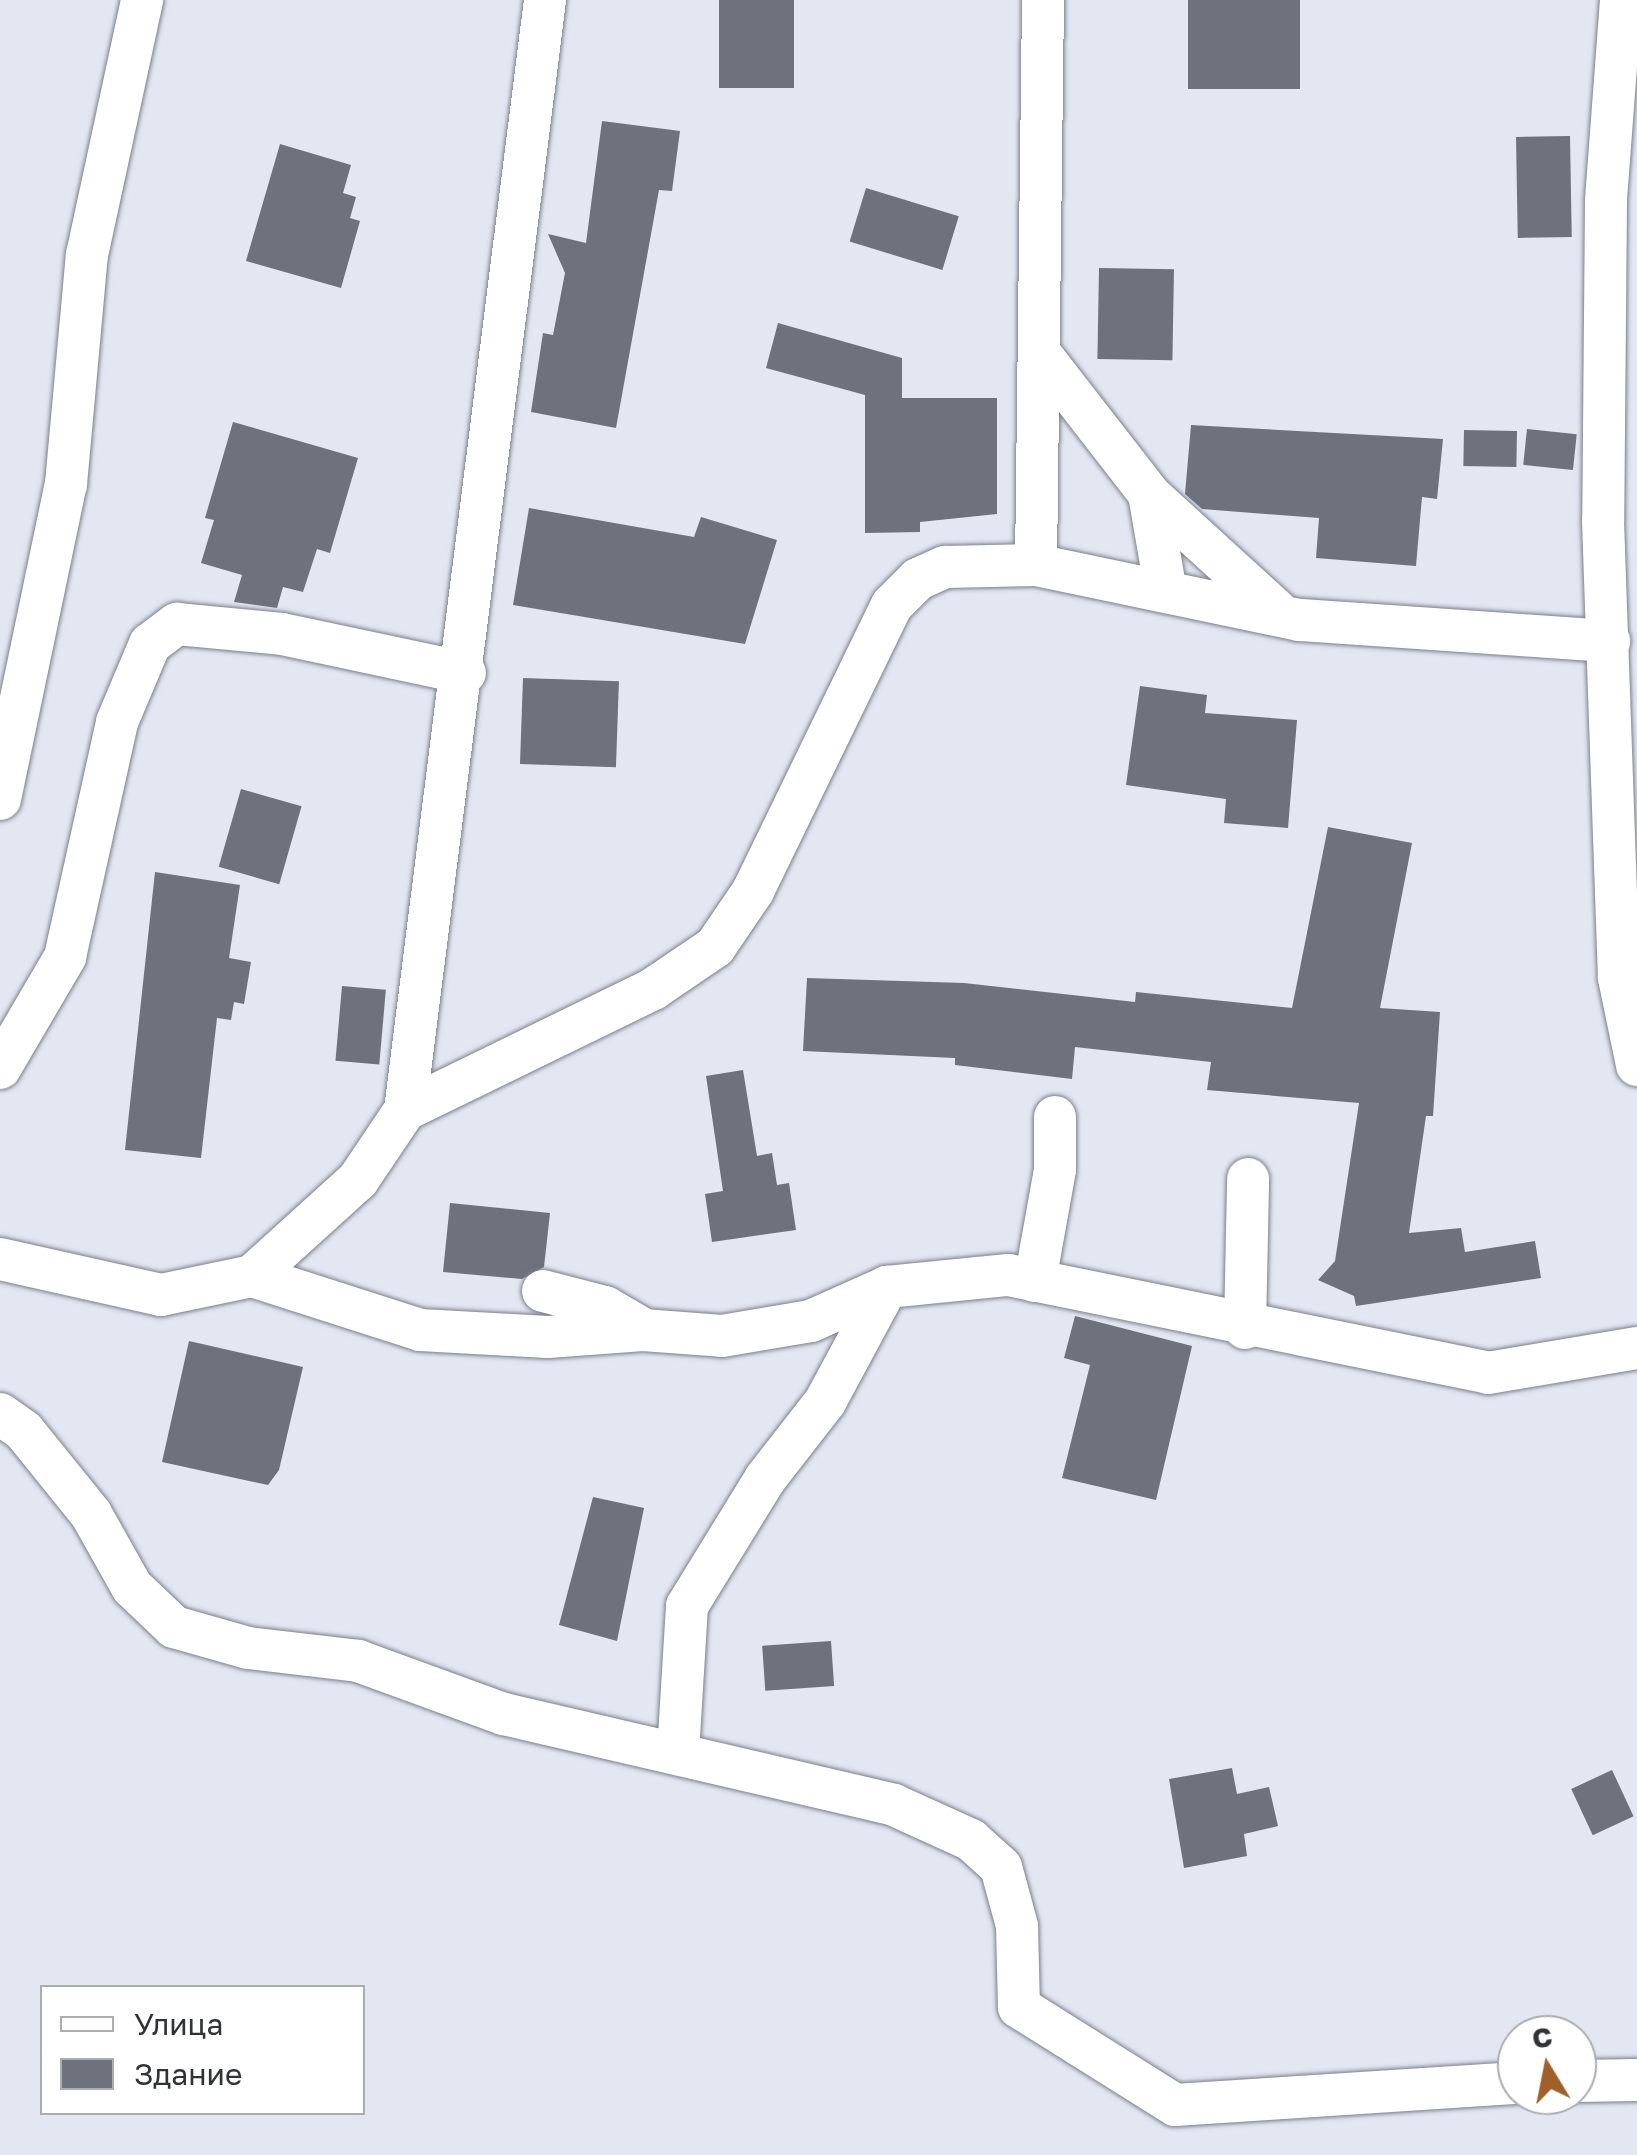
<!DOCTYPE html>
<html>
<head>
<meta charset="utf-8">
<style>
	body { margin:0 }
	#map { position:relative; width:1637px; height:2155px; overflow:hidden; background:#e2e7f2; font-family:"Golos Text",sans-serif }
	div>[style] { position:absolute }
	.building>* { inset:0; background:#6d727c; transform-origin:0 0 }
	.roads { filter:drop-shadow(0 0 2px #7b7f8a) drop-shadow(0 0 2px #7b7f8a) }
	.street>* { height:42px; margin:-21px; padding:0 21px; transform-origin:21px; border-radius:21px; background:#fff }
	span { translate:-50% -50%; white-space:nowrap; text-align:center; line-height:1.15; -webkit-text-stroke:10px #fff; paint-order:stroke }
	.legend { position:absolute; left:40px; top:1985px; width:325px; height:130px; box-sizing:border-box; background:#fff; border:2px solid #acadaf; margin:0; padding:12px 18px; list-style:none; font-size:30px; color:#303236 }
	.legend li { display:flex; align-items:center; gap:20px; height:50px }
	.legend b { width:50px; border:2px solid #acadaf }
	.north { position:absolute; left:1497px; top:2015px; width:100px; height:100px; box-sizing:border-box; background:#fff; border:2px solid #acadaf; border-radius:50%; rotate:350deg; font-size:28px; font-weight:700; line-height:40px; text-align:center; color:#303236 }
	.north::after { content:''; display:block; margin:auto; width:35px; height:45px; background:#a0602a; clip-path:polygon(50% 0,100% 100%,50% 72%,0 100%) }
</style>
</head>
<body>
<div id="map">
	<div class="building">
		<i style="left:719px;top:0;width:75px;height:88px"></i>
		<i style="left:1188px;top:0;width:112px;height:89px"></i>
		<i style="clip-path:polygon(602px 121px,680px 131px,672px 191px,659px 190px,616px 428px,531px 412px,543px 333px,553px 335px,565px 273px,548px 234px,586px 243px)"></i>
		<i style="left:1570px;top:136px;width:101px;height:54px;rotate:89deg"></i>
		<i style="clip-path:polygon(280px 144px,351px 165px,343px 193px,356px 197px,350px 218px,360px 221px,341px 288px,246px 261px)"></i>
		<i style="left:866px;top:188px;width:97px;height:56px;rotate:17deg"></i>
		<i style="left:1099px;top:268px;width:75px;height:91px;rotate:1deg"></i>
		<i style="clip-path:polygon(778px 323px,902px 358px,902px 398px,997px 398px,997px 514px,920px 522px,920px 532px,865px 533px,865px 395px,766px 368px)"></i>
		<i style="clip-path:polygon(233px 422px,358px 458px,330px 553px,317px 549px,303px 592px,283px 587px,277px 608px,234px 602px,242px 575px,201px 563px,214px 520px,205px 518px)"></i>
		<i style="clip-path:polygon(1191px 425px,1443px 439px,1437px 499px,1422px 497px,1416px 566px,1316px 558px,1319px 518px,1202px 509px,1185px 494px)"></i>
		<i style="left:1527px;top:429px;width:50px;height:36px;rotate:6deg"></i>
		<i style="left:1464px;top:430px;width:53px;height:36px;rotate:1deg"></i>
		<i style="clip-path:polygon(529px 508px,694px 537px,701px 517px,777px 540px,745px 644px,513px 605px)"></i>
		<i style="left:523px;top:678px;width:96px;height:86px;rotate:2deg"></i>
		<i style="clip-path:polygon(1140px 686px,1207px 695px,1205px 713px,1297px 720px,1288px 828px,1224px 823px,1226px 799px,1126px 785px)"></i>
		<i style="left:241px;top:789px;width:63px;height:81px;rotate:16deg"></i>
		<i style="clip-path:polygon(1328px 827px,1412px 843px,1380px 1008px,1440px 1012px,1433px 1116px,1426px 1116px,1409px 1233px,1461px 1228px,1465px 1252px,1535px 1241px,1541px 1278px,1356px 1306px,1354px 1296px,1318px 1280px,1335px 1261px,1359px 1103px,1207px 1090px,1211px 1062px,1075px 1047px,1072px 1079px,955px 1065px,955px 1058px,803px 1051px,807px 978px,964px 983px,1135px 1002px,1136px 992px,1292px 1008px)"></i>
		<i style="clip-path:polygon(155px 872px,240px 885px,229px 958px,251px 962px,244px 1004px,234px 1002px,231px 1020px,217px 1018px,201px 1158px,125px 1150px)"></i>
		<i style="left:342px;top:986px;width:44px;height:75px;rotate:5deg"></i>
		<i style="clip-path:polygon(743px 1070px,757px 1156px,772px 1153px,777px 1185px,789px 1183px,796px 1230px,712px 1242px,705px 1194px,723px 1191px,706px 1076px)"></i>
		<i style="clip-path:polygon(450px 1203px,550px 1213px,544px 1267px,522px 1279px,443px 1272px)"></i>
		<i style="clip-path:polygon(1075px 1316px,1192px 1346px,1156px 1500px,1062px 1478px,1090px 1365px,1064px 1358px)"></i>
		<i style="clip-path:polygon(189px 1341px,303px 1367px,279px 1470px,268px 1485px,162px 1462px)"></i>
		<i style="clip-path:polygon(593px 1497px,644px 1508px,617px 1641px,559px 1625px)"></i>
		<i style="left:831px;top:1641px;width:45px;height:69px;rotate:86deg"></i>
		<i style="clip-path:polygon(1232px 1768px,1237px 1794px,1269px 1787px,1278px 1826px,1244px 1834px,1247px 1856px,1184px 1868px,1169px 1779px)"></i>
		<i style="left:1612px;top:1770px;width:51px;height:45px;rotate:65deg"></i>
	</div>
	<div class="roads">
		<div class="street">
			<i style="left:1621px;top:0;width:202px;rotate:94.3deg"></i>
			<i style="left:1606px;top:201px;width:320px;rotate:90.5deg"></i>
			<i style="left:1603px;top:521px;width:457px;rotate:88deg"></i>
			<i style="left:1619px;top:978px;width:89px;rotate:78.3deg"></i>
			<i style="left:1039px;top:352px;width:180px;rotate:52.2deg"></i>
			<i style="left:1149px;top:494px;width:99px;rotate:80.2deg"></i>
			<i style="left:1153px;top:498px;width:168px;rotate:42.3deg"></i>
			<i style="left:1036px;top:565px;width:565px;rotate:-89.29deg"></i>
			<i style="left:0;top:799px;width:322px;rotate:-78.2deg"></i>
			<i style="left:66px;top:484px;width:230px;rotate:-84.8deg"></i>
			<i style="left:87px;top:255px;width:261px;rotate:-77.8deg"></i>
			<i style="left:0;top:1068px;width:129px;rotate:-59.6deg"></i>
			<i style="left:65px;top:957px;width:241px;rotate:-77.5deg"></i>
			<i style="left:117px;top:722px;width:85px;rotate:-67.1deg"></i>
			<i style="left:150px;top:644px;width:34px;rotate:-37deg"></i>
			<i style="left:177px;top:624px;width:105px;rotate:5.4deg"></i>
			<i style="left:282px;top:634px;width:187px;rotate:12deg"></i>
			<i style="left:405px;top:1110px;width:276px;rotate:-26deg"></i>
			<i style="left:653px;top:989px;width:75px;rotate:-34.1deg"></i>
			<i style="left:715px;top:947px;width:68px;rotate:-55.8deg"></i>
			<i style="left:753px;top:891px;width:318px;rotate:-64.1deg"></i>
			<i style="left:892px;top:605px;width:37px;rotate:-45deg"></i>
			<i style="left:918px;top:579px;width:30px;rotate:-24deg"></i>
			<i style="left:945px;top:567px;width:91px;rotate:-1.3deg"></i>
			<i style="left:1036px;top:565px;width:270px;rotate:11.8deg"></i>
			<i style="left:1300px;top:620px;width:310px;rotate:3.9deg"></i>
			<i style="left:0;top:1259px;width:165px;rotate:12.6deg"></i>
			<i style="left:161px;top:1295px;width:93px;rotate:-11.8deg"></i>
			<i style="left:252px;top:1276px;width:143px;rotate:-42.2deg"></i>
			<i style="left:358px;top:1180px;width:84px;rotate:-56.1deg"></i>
			<i style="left:405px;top:1110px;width:1119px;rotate:-82.81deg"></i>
			<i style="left:252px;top:1276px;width:176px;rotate:17.8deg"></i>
			<i style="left:420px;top:1330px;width:128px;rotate:3.1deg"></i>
			<i style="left:548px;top:1337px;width:95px;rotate:-4.2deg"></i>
			<i style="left:643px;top:1330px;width:79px;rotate:4.3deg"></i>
			<i style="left:722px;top:1336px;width:90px;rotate:-9.6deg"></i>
			<i style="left:811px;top:1321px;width:83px;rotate:-24.1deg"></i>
			<i style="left:887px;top:1287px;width:122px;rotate:-5.7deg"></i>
			<i style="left:1008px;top:1275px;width:490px;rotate:11.5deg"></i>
			<i style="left:1488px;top:1373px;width:151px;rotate:-9.5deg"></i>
			<i style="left:1035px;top:1281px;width:113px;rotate:-79.8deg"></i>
			<i style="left:1055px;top:1170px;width:53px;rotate:-90deg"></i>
			<i style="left:543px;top:1291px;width:64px;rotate:14.5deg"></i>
			<i style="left:605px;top:1307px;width:44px;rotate:30.1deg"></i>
			<i style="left:1245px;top:1328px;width:149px;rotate:-88.8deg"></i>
			<i style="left:0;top:1414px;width:29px;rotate:35deg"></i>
			<i style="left:24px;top:1431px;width:107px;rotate:51.1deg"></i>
			<i style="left:91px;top:1514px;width:84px;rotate:60.7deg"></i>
			<i style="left:132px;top:1587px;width:58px;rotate:43.6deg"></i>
			<i style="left:174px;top:1627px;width:77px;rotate:15.8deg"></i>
			<i style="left:248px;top:1648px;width:111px;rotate:6.7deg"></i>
			<i style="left:358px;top:1661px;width:155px;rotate:20deg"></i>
			<i style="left:504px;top:1714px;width:400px;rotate:13.1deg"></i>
			<i style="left:894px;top:1805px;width:85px;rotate:24.4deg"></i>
			<i style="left:971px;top:1840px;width:40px;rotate:42deg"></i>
			<i style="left:1001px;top:1867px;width:61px;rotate:74.8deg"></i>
			<i style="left:1017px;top:1926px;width:81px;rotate:88.6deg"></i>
			<i style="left:1019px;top:2007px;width:184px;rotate:32.1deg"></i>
			<i style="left:1175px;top:2105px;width:343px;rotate:-3.7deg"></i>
			<i style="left:678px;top:1753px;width:147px;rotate:-86.5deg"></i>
			<i style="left:687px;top:1606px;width:149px;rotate:-58.4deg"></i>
			<i style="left:765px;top:1479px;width:98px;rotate:-52.1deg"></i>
			<i style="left:825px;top:1402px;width:131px;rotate:-61.7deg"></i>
			<i style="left:1577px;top:2081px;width:60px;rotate:-1deg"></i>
		</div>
	</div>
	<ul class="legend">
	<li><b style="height:12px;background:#fff"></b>Улица</li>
	<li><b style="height:28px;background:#6d727c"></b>Здание</li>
	</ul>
	<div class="north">С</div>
</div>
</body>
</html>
